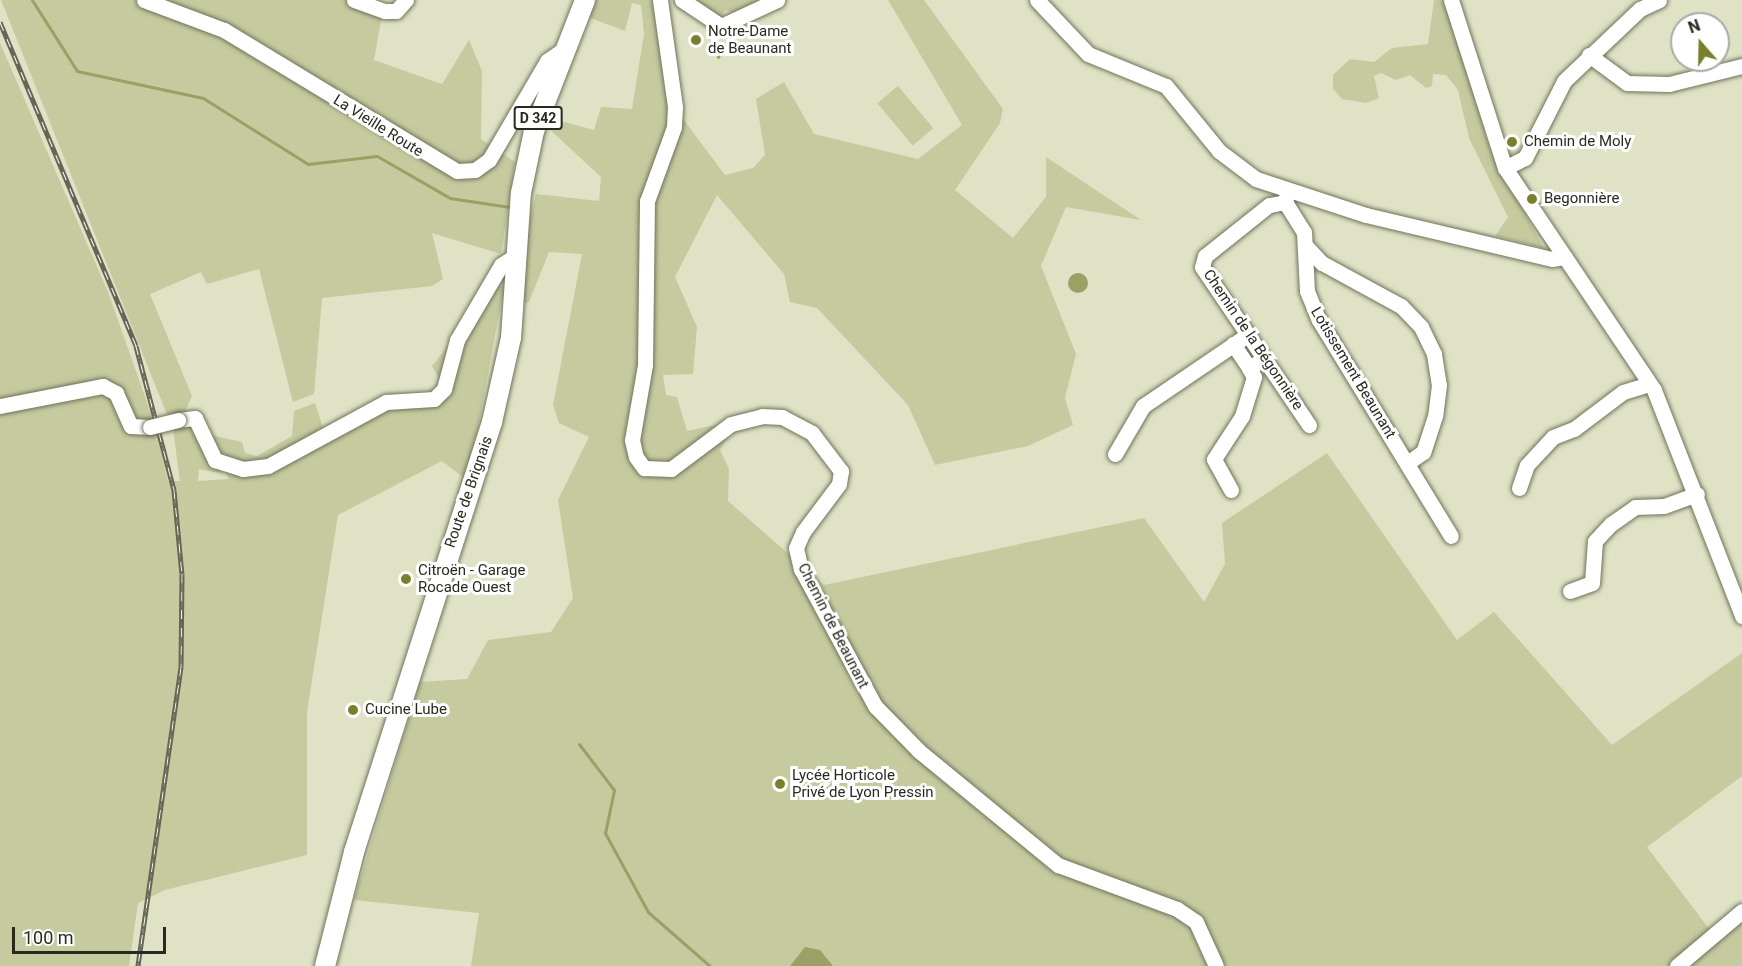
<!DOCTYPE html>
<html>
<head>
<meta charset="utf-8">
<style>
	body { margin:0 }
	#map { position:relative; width:1742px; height:966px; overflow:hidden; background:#dfe2c5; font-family:Roboto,sans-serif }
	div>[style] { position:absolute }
	.green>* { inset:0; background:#c6ca9f; transform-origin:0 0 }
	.water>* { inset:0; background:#9ba064 }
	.round { border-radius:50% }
	.stream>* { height:3px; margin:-1.5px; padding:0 1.5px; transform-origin:1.5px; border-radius:1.5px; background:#9ba064 }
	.roads { filter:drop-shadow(0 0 2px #71735a) drop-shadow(0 0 2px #71735a) }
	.minor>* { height:15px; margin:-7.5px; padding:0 7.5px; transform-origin:7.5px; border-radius:7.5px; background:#fff }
	.major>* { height:20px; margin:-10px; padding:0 10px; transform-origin:10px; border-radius:10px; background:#fff }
	.rail>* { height:5px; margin-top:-2.5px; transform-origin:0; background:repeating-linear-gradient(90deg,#fff 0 9px,#656656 0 18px); box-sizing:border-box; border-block:2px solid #656656 }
	.bridges { filter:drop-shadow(0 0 2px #71735a) drop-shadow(0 0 2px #71735a) }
	.minor-bridge>* { height:15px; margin:-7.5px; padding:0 7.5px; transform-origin:7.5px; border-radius:7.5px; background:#fff }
	.dots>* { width:16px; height:16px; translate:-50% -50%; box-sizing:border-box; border:3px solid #fff; border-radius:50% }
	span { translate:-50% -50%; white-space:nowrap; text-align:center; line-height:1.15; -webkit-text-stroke:6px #fff; paint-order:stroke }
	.shield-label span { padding:2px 4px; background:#fff; border:2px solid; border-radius:4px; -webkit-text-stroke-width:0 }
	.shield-label { font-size:14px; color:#292a1f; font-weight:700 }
	.poi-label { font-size:15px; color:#292a1f }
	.left { translate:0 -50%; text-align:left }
	.street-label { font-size:15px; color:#292a1f }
	.north { position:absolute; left:1670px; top:12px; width:60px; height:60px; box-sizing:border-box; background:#fff; border:2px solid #a9aaa5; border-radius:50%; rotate:340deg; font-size:16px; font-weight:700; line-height:24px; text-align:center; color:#292a1f }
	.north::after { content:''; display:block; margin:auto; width:21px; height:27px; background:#7a7f29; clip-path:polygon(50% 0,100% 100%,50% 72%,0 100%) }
	.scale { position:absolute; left:12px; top:927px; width:154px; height:27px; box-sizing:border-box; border:3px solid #292a1f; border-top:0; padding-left:8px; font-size:18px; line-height:21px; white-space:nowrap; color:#292a1f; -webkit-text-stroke:4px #fff; paint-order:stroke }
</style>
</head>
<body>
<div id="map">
	<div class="green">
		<i style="clip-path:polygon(1px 0,360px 0,382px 15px,374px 60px,442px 84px,469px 40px,482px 71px,481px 139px,515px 162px,501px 254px,432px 233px,443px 279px,432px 286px,322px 298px,314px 394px,293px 402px,259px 269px,207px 284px,201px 272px,150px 294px,192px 396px,186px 409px,221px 473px,199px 469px,198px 481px,229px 479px,210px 435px,242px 442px,245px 453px,257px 456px,292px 436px,294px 411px,315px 403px,326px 437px,361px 416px,446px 391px,432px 366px,498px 285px,504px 287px,468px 481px,442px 461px,338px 515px,307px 712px,307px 855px,165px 890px,138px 903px,129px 966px,0 966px,0 43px,108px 292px,154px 422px,150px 434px,157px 433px,168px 481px,180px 481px,173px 429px,180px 428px,178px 418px,168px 417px)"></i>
		<i style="clip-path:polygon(595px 0,652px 0,669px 113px,683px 119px,725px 175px,753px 168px,765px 155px,756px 99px,784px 82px,814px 134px,918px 159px,962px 125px,888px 0,924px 0,1003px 109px,1000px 123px,955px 190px,1013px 238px,1046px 197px,1046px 157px,1141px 220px,1066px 207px,1041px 266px,1076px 354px,1065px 398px,1073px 425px,1028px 446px,935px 465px,908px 405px,817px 308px,790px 302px,784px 274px,717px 195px,675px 277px,697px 327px,693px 374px,663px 375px,666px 395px,677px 397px,687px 431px,721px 424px,733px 429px,720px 450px,729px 469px,728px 501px,824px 585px,1144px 518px,1204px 602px,1225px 564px,1222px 523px,1327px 453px,1457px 640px,1494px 612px,1612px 745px,1742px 653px,1742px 776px,1647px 847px,1716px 938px,1742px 917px,1742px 966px,471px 966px,479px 913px,354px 900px,420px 682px,467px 679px,488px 640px,551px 632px,573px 598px,558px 500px,589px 437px,559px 423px,553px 405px,582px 254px,549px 252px,529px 302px,521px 304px,526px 231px,536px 194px,599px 201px,601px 177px,546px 126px,549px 118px,594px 130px,601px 107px,632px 109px,644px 34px,641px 5px,632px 3px,625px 31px,588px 17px)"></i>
		<i style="clip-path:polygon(694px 0,762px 0,739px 14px,726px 10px,719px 17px)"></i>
		<i style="clip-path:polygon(1434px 0,1445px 0,1491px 152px,1544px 248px,1495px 236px,1508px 217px,1469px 138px,1458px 90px,1446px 75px,1433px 74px,1432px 86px,1426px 88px,1410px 75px,1396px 80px,1381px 73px,1374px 76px,1379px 98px,1366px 103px,1342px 99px,1333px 89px,1333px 75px,1350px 59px,1374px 62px,1392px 48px,1428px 44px)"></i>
		<i style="left:898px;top:86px;width:55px;height:27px;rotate:50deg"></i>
	</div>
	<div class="water">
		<i class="round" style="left:1068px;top:273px;width:20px;height:20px"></i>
		<i style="clip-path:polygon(805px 947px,820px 950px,833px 966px,790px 966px)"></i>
	</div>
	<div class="stream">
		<i style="left:32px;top:0;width:84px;rotate:57.6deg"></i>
		<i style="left:77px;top:71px;width:129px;rotate:12.1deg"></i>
		<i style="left:203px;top:98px;width:124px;rotate:32.2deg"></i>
		<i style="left:308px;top:164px;width:69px;rotate:-6.6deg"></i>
		<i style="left:377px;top:156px;width:84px;rotate:29.9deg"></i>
		<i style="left:450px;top:198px;width:61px;rotate:8.5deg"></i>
		<i style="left:718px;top:57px;width:3px;rotate:-72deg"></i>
		<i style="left:579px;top:744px;width:58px;rotate:52.7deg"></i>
		<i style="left:614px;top:790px;width:44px;rotate:101.8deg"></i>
		<i style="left:605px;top:833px;width:90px;rotate:61.4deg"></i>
		<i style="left:648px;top:912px;width:82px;rotate:41.1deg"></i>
	</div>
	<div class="roads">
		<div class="minor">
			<i style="left:144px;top:0;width:85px;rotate:20.6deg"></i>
			<i style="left:224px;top:30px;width:272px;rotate:31.2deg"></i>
			<i style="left:457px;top:171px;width:18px;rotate:-3deg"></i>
			<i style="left:475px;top:170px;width:17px;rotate:-36deg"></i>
			<i style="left:489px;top:160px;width:115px;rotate:-59.6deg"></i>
			<i style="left:547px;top:61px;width:24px;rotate:-35deg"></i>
			<i style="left:354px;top:0;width:33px;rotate:20deg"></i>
			<i style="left:385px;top:11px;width:11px"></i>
			<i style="left:396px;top:11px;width:15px;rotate:-48deg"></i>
			<i style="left:660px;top:0;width:108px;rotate:82deg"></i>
			<i style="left:675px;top:107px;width:20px;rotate:93deg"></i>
			<i style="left:674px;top:127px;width:79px;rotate:110deg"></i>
			<i style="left:647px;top:201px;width:164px;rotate:90.7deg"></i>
			<i style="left:645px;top:365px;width:76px;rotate:99.8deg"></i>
			<i style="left:632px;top:440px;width:17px;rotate:77deg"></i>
			<i style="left:636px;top:457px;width:14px;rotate:54deg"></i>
			<i style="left:644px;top:468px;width:27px;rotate:2deg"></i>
			<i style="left:671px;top:469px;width:75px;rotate:-36.9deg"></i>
			<i style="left:731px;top:424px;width:32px;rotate:-14deg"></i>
			<i style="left:762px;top:416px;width:20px;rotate:3deg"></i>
			<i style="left:782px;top:417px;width:34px;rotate:28deg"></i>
			<i style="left:812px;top:433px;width:48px;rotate:52.7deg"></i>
			<i style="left:841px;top:471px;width:13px;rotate:99deg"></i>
			<i style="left:839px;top:484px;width:60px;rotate:126.9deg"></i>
			<i style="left:803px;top:532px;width:17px;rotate:114deg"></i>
			<i style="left:796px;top:548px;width:22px;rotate:77deg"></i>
			<i style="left:801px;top:569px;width:156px;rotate:61.6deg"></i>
			<i style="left:875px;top:706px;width:63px;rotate:45.6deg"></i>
			<i style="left:919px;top:751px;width:180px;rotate:39.4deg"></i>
			<i style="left:1058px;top:865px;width:127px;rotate:20.3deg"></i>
			<i style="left:1177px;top:909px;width:23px;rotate:34deg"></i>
			<i style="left:1196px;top:922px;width:48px;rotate:65.6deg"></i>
			<i style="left:682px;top:0;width:47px;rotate:33.7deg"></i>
			<i style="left:721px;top:26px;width:62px;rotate:-24.9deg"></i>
			<i style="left:1037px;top:0;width:74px;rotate:46.6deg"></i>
			<i style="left:1088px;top:54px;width:84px;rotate:22.3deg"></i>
			<i style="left:1166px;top:86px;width:84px;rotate:50.8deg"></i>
			<i style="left:1219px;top:151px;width:46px;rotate:37.1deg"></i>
			<i style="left:1256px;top:179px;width:116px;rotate:18.1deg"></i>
			<i style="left:1366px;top:215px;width:191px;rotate:13.3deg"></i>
			<i style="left:1552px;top:259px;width:13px;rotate:-9deg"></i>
			<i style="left:1451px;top:0;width:176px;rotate:72.2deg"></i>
			<i style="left:1505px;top:168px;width:267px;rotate:56.1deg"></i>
			<i style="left:1654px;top:390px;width:243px;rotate:68.7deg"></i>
			<i style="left:1589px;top:55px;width:47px;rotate:36.4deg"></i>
			<i style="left:1627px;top:83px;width:42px;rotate:1.4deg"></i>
			<i style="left:1669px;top:84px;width:75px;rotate:-13.9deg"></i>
			<i style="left:1505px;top:168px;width:22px;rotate:-27deg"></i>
			<i style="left:1525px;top:158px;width:86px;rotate:-63.1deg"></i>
			<i style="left:1564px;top:81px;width:105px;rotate:-43.5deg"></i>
			<i style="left:1640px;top:9px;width:21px;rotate:-25deg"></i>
			<i style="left:1287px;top:194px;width:8px;rotate:104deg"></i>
			<i style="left:1285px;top:202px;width:16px;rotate:169deg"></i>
			<i style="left:1269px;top:205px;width:82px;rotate:141.4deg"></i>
			<i style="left:1205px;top:256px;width:11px;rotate:105deg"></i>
			<i style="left:1202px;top:267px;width:191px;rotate:55.9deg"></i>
			<i style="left:1285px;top:202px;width:36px;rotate:58deg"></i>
			<i style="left:1304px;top:232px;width:59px;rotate:87.1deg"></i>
			<i style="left:1307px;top:291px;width:31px;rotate:68deg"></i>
			<i style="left:1319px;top:320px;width:253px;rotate:58.6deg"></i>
			<i style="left:1305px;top:245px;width:25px;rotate:47deg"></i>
			<i style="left:1322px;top:263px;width:90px;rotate:28.6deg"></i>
			<i style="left:1401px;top:306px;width:29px;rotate:46deg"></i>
			<i style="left:1421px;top:327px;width:30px;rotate:64deg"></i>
			<i style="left:1434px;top:354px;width:31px;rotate:81deg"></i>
			<i style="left:1439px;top:385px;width:31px;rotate:97deg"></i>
			<i style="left:1435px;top:416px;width:38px;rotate:108deg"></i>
			<i style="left:1423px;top:452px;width:19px;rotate:145deg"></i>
			<i style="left:1233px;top:344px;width:29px;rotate:56deg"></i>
			<i style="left:1249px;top:368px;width:9px;rotate:-32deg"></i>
			<i style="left:0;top:406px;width:105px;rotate:-11deg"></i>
			<i style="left:103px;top:386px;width:15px;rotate:28deg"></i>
			<i style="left:116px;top:393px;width:36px;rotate:66deg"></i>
			<i style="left:131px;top:426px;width:19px;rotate:3deg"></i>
			<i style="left:178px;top:420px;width:17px;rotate:-7deg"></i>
			<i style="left:195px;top:418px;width:47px;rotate:64.5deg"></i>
			<i style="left:215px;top:460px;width:29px;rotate:18deg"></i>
			<i style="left:243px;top:469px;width:25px;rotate:-7deg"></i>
			<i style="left:268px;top:466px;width:134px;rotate:-28.5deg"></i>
			<i style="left:386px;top:402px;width:48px;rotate:-3.6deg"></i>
			<i style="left:434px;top:399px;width:14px;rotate:-45deg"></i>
			<i style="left:444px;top:389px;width:51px;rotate:-75.1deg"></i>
			<i style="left:457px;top:340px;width:87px;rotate:-59.6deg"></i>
			<i style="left:501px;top:265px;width:17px;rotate:-33deg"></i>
			<i style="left:1115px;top:454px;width:56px;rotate:-59.7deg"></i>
			<i style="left:1143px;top:406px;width:128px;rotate:-34.2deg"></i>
			<i style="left:1519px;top:488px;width:24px;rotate:-71deg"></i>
			<i style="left:1527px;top:465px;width:38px;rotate:-47deg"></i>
			<i style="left:1553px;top:437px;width:22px;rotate:-21deg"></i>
			<i style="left:1574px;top:429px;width:61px;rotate:-37.1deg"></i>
			<i style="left:1623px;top:392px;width:27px;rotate:-17deg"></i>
			<i style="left:1231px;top:490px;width:35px;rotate:-119deg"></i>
			<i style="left:1214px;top:459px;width:51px;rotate:-56.9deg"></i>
			<i style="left:1242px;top:416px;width:41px;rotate:-72.9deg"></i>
			<i style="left:1254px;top:377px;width:10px;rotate:-119deg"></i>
			<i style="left:1570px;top:591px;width:23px;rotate:-20deg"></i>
			<i style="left:1592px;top:583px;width:42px;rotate:-85.9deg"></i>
			<i style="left:1595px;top:541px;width:23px;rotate:-47deg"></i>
			<i style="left:1611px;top:524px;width:29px;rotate:-35deg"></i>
			<i style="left:1635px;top:507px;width:29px;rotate:-2deg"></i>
			<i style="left:1664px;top:506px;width:35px;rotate:-20deg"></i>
			<i style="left:1677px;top:966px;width:85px;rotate:-40.2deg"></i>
		</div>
		<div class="major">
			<i style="left:325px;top:966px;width:118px;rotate:-75.7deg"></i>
			<i style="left:354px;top:852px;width:452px;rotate:-72.2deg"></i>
			<i style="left:492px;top:422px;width:86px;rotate:-77.3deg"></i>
			<i style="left:511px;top:338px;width:145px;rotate:-86.1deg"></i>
			<i style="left:521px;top:193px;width:63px;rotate:-78.2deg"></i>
			<i style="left:534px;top:131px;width:141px;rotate:-68.7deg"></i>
		</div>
	</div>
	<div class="rail">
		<i style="left:0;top:22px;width:351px;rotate:67.2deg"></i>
		<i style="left:136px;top:346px;width:149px;rotate:75.2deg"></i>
		<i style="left:174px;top:490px;width:84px;rotate:84.6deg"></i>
		<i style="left:182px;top:574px;width:93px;rotate:90.6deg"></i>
		<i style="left:181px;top:667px;width:302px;rotate:98.2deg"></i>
	</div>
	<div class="bridges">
		<div class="minor-bridge">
			<i style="left:150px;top:427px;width:29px;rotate:-14deg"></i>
		</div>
	</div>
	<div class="dots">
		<i style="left:696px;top:40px;background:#7a7f29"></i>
		<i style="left:1512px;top:142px;background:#7a7f29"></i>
		<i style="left:1532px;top:199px;background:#7a7f29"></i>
		<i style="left:406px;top:579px;background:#7a7f29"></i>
		<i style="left:353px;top:710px;background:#7a7f29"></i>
		<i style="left:780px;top:784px;background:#7a7f29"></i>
	</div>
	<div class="shield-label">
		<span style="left:538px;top:118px">D 342</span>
	</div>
	<div class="poi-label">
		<span class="left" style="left:708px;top:40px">Notre-Dame<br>de Beaunant</span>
		<span class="left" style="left:1524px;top:142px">Chemin de Moly</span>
		<span class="left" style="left:1544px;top:199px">Begonnière</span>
		<span class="left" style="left:418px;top:579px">Citroën - Garage<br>Rocade Ouest</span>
		<span class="left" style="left:365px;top:710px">Cucine Lube</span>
		<span class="left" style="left:792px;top:784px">Lycée Horticole<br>Privé de Lyon Pressin</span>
	</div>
	<div class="street-label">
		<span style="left:378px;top:126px;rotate:32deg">La Vieille Route</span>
		<span style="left:1253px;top:340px;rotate:56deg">Chemin de la Bégonnière</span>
		<span style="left:1353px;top:373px;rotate:59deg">Lotissement Beaunant</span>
		<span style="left:469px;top:492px;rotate:-71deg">Route de Brignais</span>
		<span style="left:833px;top:626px;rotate:63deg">Chemin de Beaunant</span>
	</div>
	<div class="north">N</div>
	<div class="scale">100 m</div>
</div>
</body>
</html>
